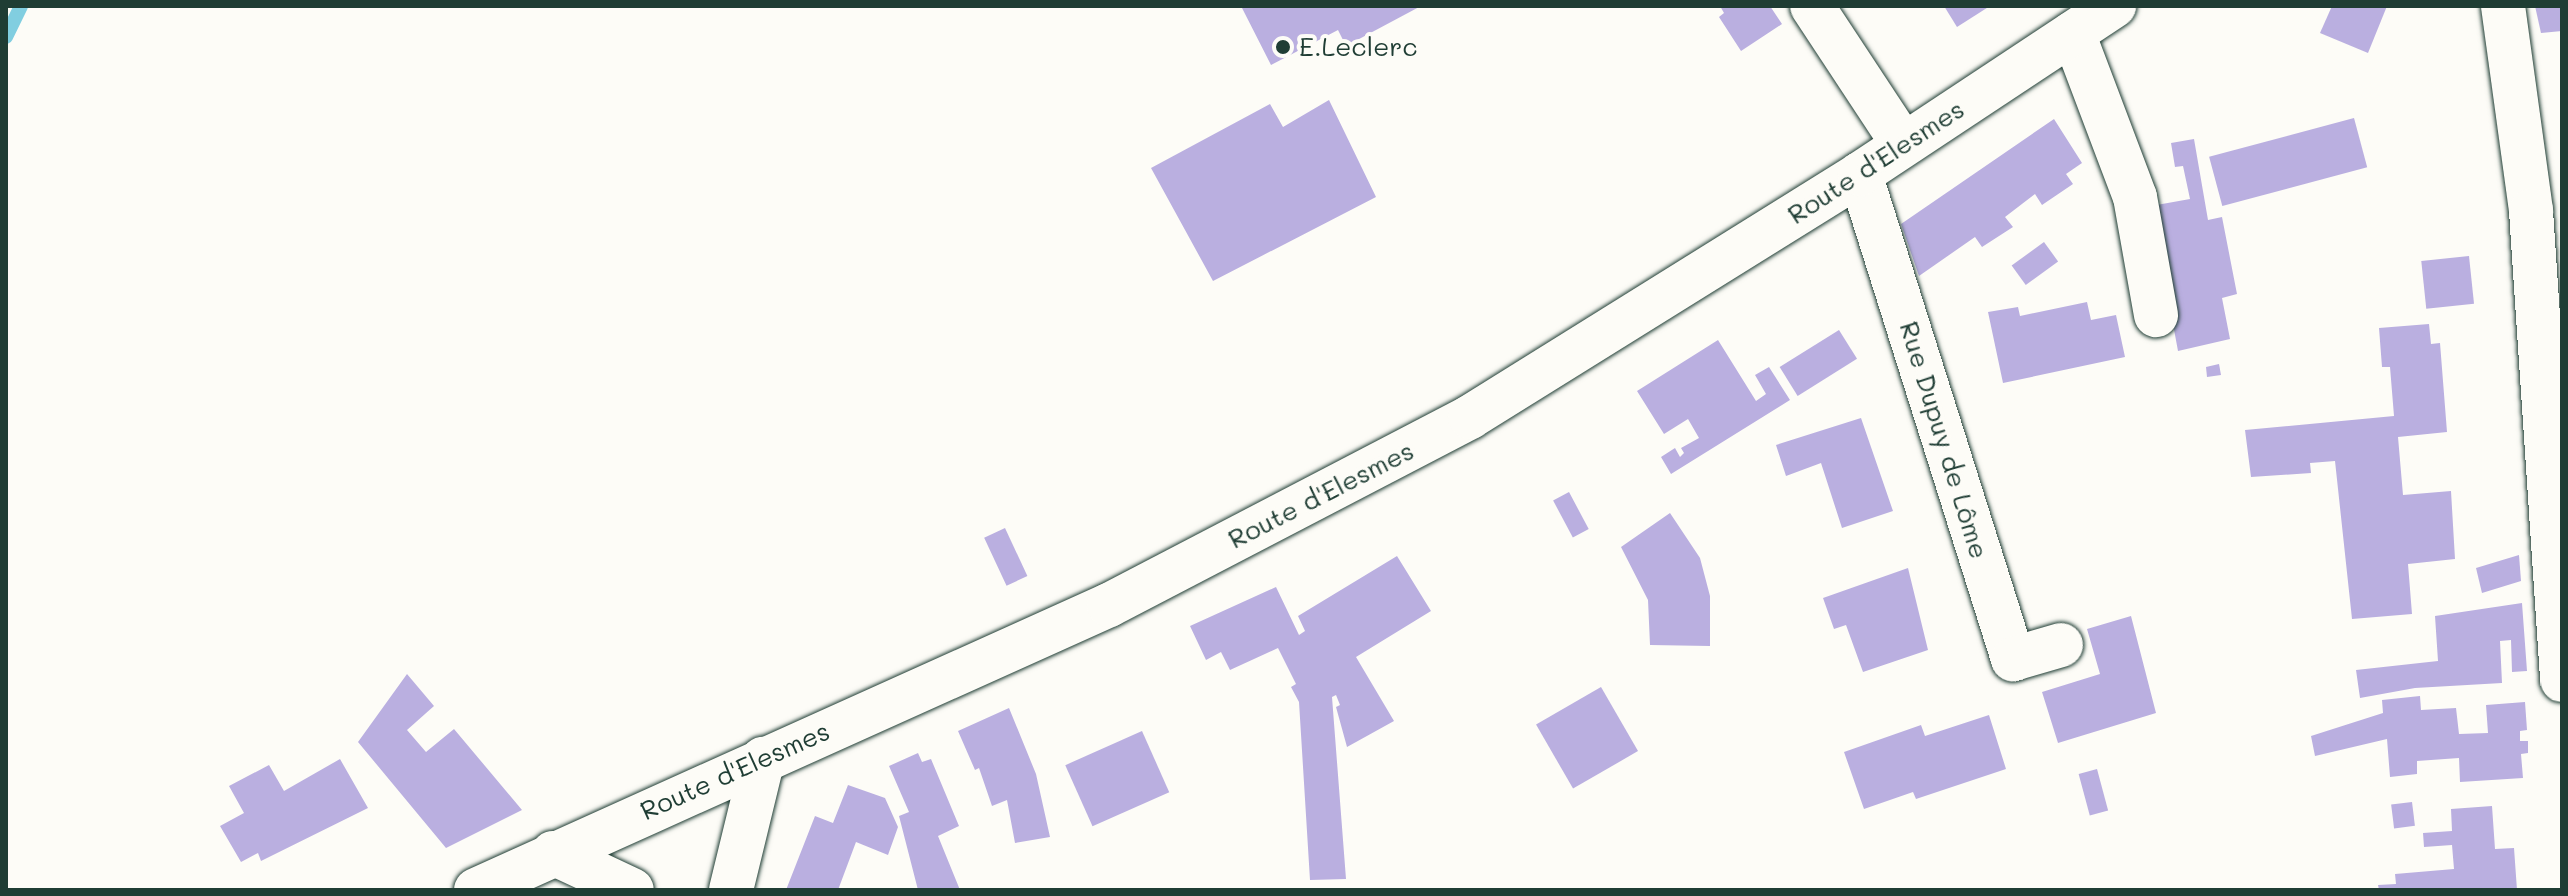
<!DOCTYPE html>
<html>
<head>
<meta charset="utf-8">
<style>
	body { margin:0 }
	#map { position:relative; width:2568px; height:896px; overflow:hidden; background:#fdfcf7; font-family:Mali,sans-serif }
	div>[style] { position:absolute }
	.stream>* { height:14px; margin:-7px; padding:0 7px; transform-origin:7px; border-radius:7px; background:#81cee0 }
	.building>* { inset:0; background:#baafe0; transform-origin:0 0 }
	.roads { filter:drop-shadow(0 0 2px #1f3d34) drop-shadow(0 0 2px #1f3d34) }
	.minor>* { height:44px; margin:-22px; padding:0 22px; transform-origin:22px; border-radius:22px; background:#fdfcf7 }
	.dots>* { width:22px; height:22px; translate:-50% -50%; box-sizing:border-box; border:4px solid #fdfcf7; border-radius:50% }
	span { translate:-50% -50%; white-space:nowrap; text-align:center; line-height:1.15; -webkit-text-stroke:8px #fdfcf7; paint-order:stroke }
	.poi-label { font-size:26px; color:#1f3d34 }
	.left { translate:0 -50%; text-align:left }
	.street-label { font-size:26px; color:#1f3d34 }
	.frame { position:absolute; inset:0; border:8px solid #1f3d34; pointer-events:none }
</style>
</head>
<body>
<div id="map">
	<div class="stream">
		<i style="left:6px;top:37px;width:34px;rotate:-64deg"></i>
	</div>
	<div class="building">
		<i style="clip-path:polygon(1241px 6px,1421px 6px,1346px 46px,1338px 30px,1271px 65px)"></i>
		<i style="clip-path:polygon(1720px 6px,1770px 6px,1782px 24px,1741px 51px,1719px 17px,1724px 13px)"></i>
		<i style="clip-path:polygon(1944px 6px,1990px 6px,1957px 27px)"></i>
		<i style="clip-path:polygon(2332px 6px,2387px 6px,2368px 53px,2320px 33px)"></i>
		<i style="clip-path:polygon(2535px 6px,2562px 6px,2562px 31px,2541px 33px)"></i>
		<i style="clip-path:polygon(1329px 100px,1376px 197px,1213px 281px,1151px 168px,1270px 104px,1283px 127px)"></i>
		<i style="left:2354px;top:118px;width:51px;height:150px;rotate:75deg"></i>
		<i style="clip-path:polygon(2054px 119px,2082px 163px,2066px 174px,2073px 184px,2042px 205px,2035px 194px,2005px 217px,2013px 227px,1982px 247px,1975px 237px,1919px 276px,1901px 224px)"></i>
		<i style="clip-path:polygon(2194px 139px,2208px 220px,2222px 217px,2237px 294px,2222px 298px,2230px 339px,2178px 351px,2151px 206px,2190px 199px,2183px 166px,2175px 167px,2171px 143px)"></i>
		<i style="left:2044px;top:242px;width:24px;height:40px;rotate:54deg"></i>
		<i style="left:2469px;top:256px;width:48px;height:48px;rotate:84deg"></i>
		<i style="clip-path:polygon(2087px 302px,2091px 320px,2116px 315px,2125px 357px,2003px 383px,1988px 312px,2018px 307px,2020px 316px)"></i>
		<i style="clip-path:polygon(2429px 324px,2431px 344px,2440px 343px,2447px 432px,2398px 437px,2403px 495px,2451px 491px,2455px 559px,2408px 564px,2412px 614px,2352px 619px,2335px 461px,2310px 463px,2311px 473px,2251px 477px,2245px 430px,2394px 416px,2390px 367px,2382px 367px,2379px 328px)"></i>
		<i style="left:1839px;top:330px;width:34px;height:70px;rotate:58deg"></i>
		<i style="clip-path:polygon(1718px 340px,1756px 401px,1766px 394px,1755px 375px,1769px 367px,1790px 400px,1671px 474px,1661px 457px,1675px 448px,1680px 457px,1684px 453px,1681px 448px,1699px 438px,1688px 419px,1664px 434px,1637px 391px)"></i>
		<i style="clip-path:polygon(2219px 364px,2221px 375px,2207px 377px,2206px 367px)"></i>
		<i style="clip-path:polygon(1861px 418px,1893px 511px,1842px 528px,1821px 463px,1786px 476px,1776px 445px)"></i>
		<i style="left:1569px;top:492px;width:42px;height:18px;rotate:62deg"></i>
		<i style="clip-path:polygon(1670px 513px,1700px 558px,1710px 596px,1710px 646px,1650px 645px,1648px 600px,1621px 547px)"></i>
		<i style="left:1005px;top:528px;width:53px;height:23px;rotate:65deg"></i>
		<i style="clip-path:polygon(2519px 555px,2521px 581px,2482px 593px,2476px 568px)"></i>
		<i style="clip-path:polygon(1397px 556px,1431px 611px,1356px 657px,1394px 721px,1347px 747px,1336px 707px,1340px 705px,1336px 695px,1332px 697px,1346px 879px,1310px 880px,1299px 702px,1291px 687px,1296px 684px,1278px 648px,1230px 670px,1221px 652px,1206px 660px,1190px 626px,1276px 587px,1299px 635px,1305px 631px,1298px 616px)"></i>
		<i style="clip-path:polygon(1908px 568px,1928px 650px,1863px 672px,1846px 625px,1834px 629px,1823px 598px)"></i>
		<i style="clip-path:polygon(2522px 603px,2527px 671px,2512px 672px,2511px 640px,2500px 641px,2502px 683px,2415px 688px,2360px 698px,2356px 670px,2438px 661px,2435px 616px)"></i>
		<i style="clip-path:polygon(2131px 616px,2156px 713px,2058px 743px,2042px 692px,2100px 674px,2087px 629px)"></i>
		<i style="clip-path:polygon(407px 674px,434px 706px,407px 730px,426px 752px,454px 729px,522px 810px,446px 848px,358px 742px)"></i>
		<i style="left:1601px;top:687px;width:74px;height:75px;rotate:60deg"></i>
		<i style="clip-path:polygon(2420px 696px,2421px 710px,2456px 708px,2459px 734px,2488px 733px,2486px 705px,2525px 702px,2527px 730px,2520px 731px,2520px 741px,2528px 741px,2528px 753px,2521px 754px,2523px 778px,2460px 782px,2459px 758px,2417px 761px,2417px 774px,2390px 777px,2387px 739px,2315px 756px,2311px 736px,2383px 713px,2382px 700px)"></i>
		<i style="clip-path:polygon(1009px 708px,1036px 774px,1050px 837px,1015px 843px,1007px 800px,992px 806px,979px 768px,975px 770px,958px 731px)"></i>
		<i style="clip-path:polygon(1989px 715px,2006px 769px,1916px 799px,1913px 792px,1864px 809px,1844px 752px,1921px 725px,1925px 736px)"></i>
		<i style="left:1142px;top:731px;width:67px;height:84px;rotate:66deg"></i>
		<i style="clip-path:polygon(918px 753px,922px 762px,931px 759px,959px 826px,938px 836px,960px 890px,918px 890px,899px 816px,909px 812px,889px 766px)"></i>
		<i style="clip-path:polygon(340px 759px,368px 808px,261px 861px,258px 853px,241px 862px,220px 826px,244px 813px,229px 786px,269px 765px,284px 791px)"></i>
		<i style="left:2097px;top:769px;width:43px;height:19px;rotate:75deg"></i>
		<i style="clip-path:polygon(848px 785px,885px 798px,898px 827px,888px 855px,856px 842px,838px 890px,786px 890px,815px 816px,833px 823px)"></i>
		<i style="left:2412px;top:802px;width:24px;height:21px;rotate:83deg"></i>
		<i style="clip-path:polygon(2492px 806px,2495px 849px,2514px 848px,2517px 890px,2379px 890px,2378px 885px,2396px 884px,2395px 874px,2454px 869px,2452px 845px,2424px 847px,2423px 833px,2452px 831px,2451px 809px)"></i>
	</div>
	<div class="roads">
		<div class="minor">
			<i style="left:1812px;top:6px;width:165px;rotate:56.6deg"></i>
			<i style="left:2503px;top:6px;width:207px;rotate:82.2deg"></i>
			<i style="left:2531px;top:211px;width:470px;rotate:86.2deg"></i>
			<i style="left:2073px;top:33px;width:175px;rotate:69.3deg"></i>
			<i style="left:2135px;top:197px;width:120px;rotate:79.9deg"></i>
			<i style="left:1860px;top:174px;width:509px;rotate:72.49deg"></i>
			<i style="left:2013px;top:659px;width:50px;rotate:-16.3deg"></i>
			<i style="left:553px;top:853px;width:87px;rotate:25.1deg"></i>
			<i style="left:476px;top:890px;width:694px;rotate:-24.24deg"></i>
			<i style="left:1109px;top:605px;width:407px;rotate:-27.5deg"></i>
			<i style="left:1470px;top:417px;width:460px;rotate:-31.9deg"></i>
			<i style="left:1860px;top:174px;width:305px;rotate:-33.5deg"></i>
			<i style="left:731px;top:890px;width:135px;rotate:-76.3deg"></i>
		</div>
	</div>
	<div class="dots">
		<i style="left:1283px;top:47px;background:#1f3d34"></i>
	</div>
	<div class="poi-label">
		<span class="left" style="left:1299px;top:47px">E.Leclerc</span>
	</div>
	<div class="street-label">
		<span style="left:1876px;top:162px;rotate:-33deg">Route d'Elesmes</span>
		<span style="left:1944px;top:440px;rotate:73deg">Rue Dupuy de Lôme</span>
		<span style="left:1321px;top:495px;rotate:-27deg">Route d'Elesmes</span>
		<span style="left:735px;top:771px;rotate:-24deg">Route d'Elesmes</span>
	</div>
	<div class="frame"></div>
</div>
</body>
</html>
